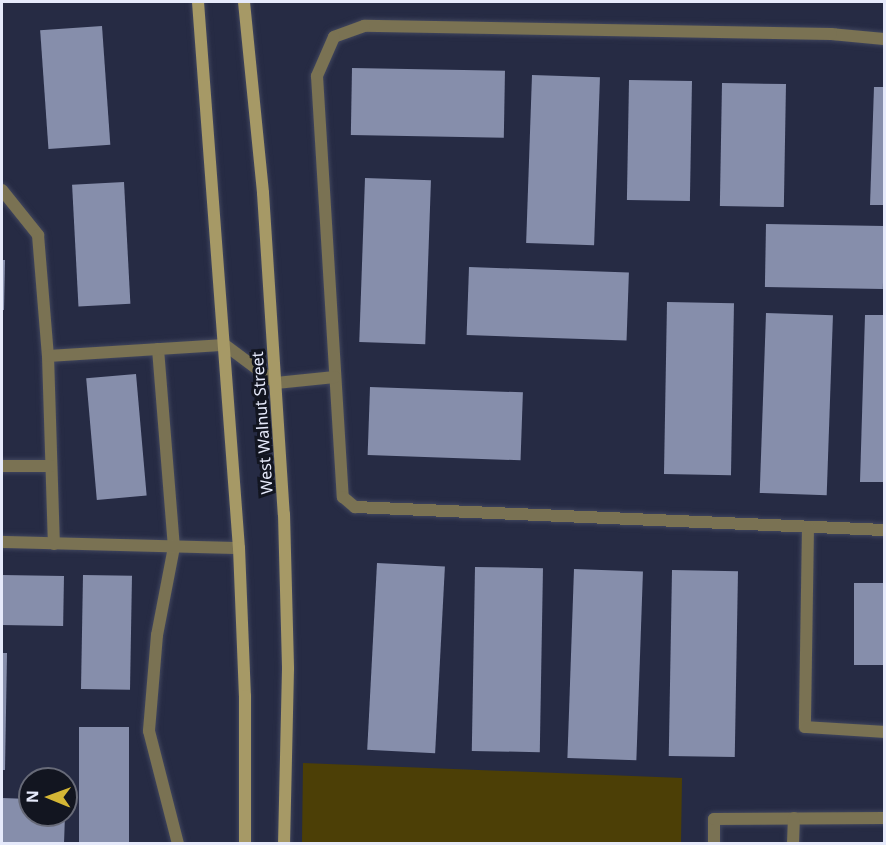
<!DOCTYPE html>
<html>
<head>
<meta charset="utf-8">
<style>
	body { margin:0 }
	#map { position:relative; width:886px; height:845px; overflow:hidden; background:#262b44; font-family:"Noto Sans",sans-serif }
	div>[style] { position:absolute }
	.green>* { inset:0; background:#4c3f06 }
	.building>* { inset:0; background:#868eab; transform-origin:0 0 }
	.roads { filter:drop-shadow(0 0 2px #41465e) drop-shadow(0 0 2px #41465e) }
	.service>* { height:12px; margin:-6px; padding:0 6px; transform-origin:6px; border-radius:6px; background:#7a7253 }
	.secondary>* { height:12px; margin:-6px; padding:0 6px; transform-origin:6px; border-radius:6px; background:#a69966 }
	span { translate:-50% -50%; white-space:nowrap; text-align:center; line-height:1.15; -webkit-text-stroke:6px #121520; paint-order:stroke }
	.street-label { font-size:16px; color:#e6eafb }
	.frame { position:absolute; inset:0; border:3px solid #e6eafb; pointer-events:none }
	.north { position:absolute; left:18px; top:767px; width:60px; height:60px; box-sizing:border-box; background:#121520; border:2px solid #676a78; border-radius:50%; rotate:271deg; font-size:16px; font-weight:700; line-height:24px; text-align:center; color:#e6eafb }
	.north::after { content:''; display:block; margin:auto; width:21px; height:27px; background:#d4b635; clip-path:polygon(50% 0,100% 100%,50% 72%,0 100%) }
</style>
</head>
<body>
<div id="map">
	<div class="green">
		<i style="clip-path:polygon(303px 763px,682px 778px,681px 843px,302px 843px)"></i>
	</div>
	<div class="building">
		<i style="left:102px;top:26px;width:119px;height:62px;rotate:86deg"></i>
		<i style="left:352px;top:68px;width:153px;height:67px;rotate:1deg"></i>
		<i style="left:532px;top:75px;width:68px;height:168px;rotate:2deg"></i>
		<i style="left:629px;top:80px;width:63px;height:120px;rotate:1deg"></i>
		<i style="left:722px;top:83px;width:64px;height:123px;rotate:1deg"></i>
		<i style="clip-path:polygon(874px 87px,884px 87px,884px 205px,870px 205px)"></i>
		<i style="left:365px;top:178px;width:66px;height:164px;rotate:2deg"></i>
		<i style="left:124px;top:182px;width:122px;height:52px;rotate:87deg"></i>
		<i style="left:766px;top:224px;width:118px;height:63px;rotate:1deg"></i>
		<i style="clip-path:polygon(2px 260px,5px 260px,4px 310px,2px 310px)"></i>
		<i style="left:469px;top:267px;width:160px;height:68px;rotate:2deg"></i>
		<i style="left:667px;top:302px;width:67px;height:172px;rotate:1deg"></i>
		<i style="left:766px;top:313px;width:67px;height:180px;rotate:2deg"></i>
		<i style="clip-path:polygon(865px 315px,884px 315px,884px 482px,860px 482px)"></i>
		<i style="left:136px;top:374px;width:122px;height:50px;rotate:85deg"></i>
		<i style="left:370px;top:387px;width:153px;height:68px;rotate:2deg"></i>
		<i style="left:377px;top:563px;width:68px;height:187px;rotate:3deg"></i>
		<i style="left:475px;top:567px;width:68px;height:184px;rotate:1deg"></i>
		<i style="left:574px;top:569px;width:69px;height:189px;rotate:2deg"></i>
		<i style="left:672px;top:570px;width:66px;height:186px;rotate:1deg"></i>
		<i style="left:2px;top:575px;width:62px;height:50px;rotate:1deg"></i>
		<i style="left:83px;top:575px;width:49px;height:114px;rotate:1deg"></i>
		<i style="left:854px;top:583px;width:30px;height:82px"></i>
		<i style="clip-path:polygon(2px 653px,7px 653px,5px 770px,2px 770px)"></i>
		<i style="left:79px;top:727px;width:50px;height:117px"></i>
		<i style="clip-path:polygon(2px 798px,30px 799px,30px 815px,65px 815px,64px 844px,2px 844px)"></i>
	</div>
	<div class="roads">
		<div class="service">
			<i style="left:884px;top:39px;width:53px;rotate:-174.6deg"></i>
			<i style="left:831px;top:34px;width:467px;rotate:-179deg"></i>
			<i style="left:364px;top:26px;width:32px;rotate:160deg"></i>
			<i style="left:334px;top:37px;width:43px;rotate:113.6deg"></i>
			<i style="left:317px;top:76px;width:422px;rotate:86.5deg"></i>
			<i style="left:343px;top:497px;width:16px;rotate:40deg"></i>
			<i style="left:355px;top:507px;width:529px;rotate:2.49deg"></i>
			<i style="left:2px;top:190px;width:58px;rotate:51.3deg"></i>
			<i style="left:38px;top:235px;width:121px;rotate:85.3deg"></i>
			<i style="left:48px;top:356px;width:188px;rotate:88.2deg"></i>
			<i style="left:158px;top:349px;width:199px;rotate:85.4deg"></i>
			<i style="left:174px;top:547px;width:90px;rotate:100.9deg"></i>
			<i style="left:157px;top:635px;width:96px;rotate:94.8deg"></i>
			<i style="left:149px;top:731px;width:117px;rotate:75.6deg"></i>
			<i style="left:48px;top:356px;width:177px;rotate:-3.6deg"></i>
			<i style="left:225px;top:345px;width:64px;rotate:36.7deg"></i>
			<i style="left:276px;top:383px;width:59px;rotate:-5.8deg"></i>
			<i style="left:2px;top:466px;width:49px"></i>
			<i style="left:808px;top:527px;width:200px;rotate:90.9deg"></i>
			<i style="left:805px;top:727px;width:79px;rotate:3.6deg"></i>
			<i style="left:2px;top:542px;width:237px;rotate:1.5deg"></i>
			<i style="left:714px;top:844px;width:25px;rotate:-90deg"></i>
			<i style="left:714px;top:819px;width:170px;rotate:-0.3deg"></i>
			<i style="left:793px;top:844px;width:26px;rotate:-88deg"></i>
		</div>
		<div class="secondary">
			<i style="left:198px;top:2px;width:548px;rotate:85.71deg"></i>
			<i style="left:239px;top:548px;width:148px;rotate:87.7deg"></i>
			<i style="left:245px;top:696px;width:148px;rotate:90deg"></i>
			<i style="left:244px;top:2px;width:192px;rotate:84.3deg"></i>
			<i style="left:263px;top:193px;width:322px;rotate:86.3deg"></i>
			<i style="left:284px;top:514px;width:155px;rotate:88.5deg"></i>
			<i style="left:288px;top:669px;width:175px;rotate:91.3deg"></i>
		</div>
	</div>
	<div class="street-label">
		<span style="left:262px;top:423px;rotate:-94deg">West Walnut Street</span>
	</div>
	<div class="frame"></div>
	<div class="north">N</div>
</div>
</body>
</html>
